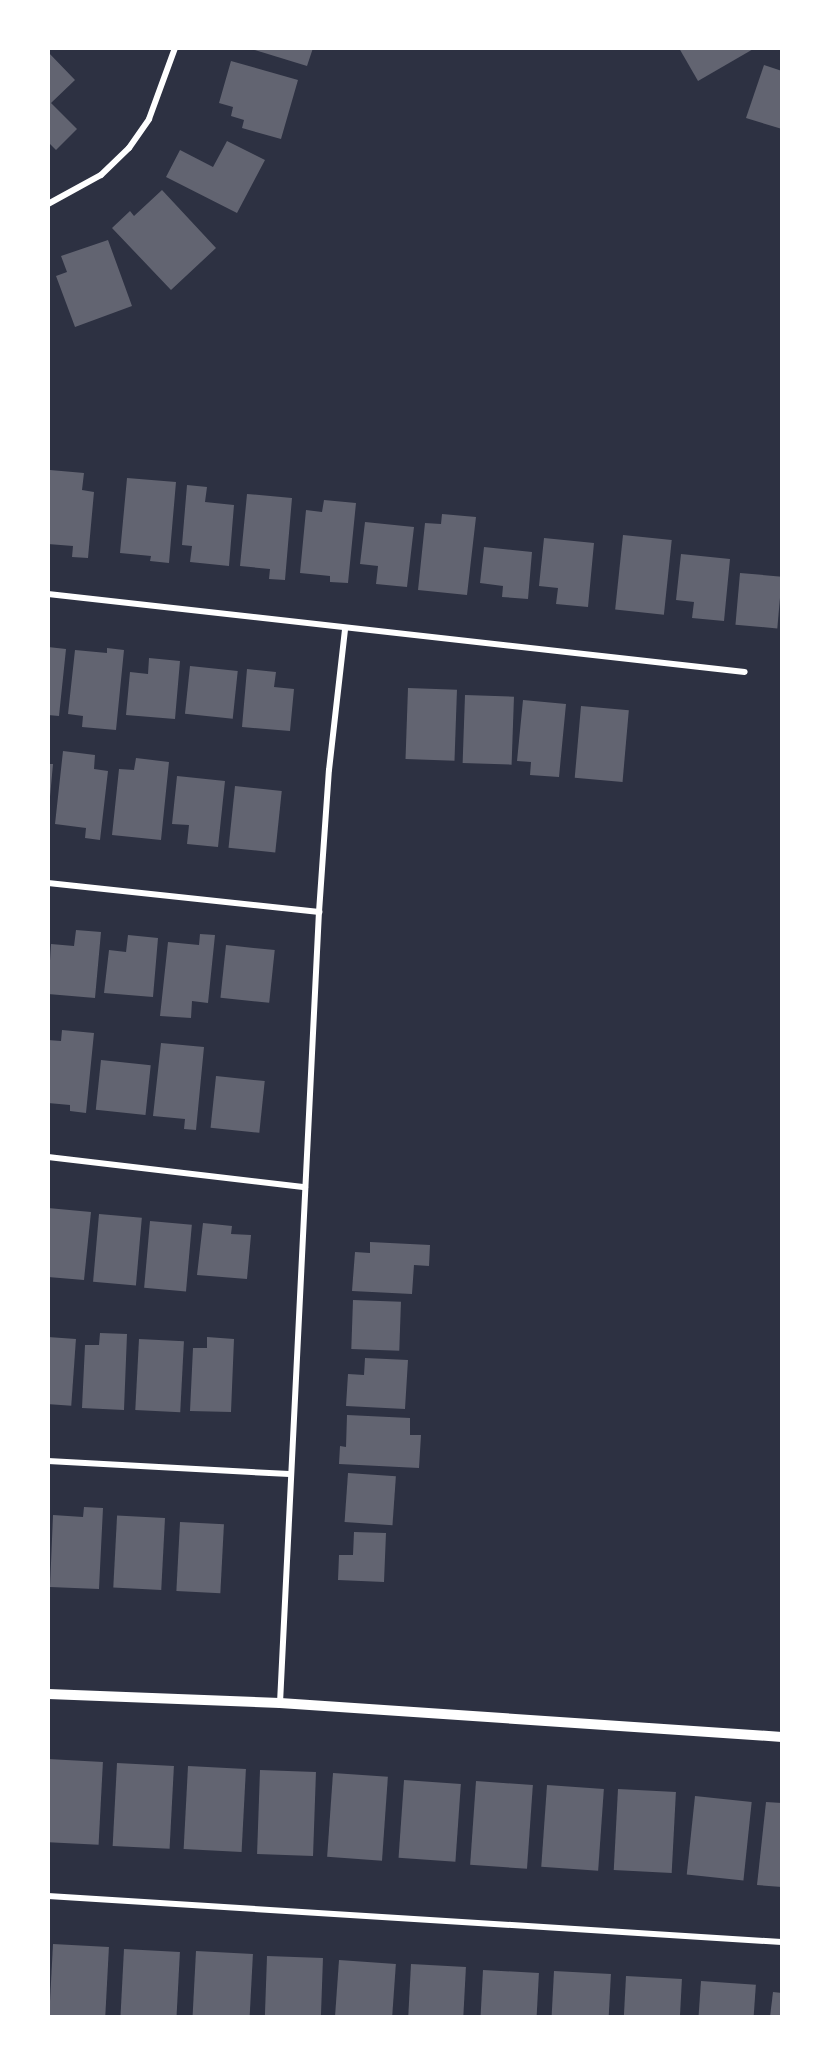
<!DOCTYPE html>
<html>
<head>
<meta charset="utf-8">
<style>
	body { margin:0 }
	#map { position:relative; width:830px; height:2065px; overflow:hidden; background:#2d3142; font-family:"Titillium Web",sans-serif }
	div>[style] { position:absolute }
	.building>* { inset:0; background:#626471; transform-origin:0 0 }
	.minor>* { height:6px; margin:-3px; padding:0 3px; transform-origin:3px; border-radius:3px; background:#fff }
	.tertiary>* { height:10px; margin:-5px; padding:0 5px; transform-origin:5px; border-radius:5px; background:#fff }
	span { translate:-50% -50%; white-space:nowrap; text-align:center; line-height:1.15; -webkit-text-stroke:6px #fff; paint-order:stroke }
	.frame { position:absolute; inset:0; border:50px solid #fff; pointer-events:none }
</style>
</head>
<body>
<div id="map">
	<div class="building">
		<i style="clip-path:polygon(248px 48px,313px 48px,307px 66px)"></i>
		<i style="clip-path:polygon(679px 48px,755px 48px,698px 81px)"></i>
		<i style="clip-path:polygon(48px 52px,75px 80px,51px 103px,77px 129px,56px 150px,48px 142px)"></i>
		<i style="clip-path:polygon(231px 61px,298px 80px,281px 139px,242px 128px,244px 120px,231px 116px,233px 107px,219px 103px)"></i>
		<i style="clip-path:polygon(764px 65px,782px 71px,782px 129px,746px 118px)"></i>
		<i style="clip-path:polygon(227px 141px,265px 160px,237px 213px,166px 177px,180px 150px,213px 167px)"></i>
		<i style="clip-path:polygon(162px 190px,216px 248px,171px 290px,112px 228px,130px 211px,134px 216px)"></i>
		<i style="clip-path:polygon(108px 240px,132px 306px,75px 327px,56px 276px,67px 272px,61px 256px)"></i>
		<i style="clip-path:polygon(50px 470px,84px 473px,82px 490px,94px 492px,88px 558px,72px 557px,73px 546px,48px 544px)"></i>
		<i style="clip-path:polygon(127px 478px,176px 482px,169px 563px,150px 561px,151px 556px,120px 553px)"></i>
		<i style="clip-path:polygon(187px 485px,207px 487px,205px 502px,234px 505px,229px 566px,190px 562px,192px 546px,182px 545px)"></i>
		<i style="clip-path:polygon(247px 494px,292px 498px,285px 580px,269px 579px,270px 569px,240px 566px)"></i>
		<i style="clip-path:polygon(324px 500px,356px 503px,348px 583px,330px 582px,330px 576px,300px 573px,306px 510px,322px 512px)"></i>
		<i style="clip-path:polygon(442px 514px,476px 517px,467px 595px,418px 590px,425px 523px,441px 524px)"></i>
		<i style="clip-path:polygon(365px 522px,414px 527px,407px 587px,376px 584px,378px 566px,360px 564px)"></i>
		<i style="left:623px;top:535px;width:49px;height:75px;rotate:6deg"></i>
		<i style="clip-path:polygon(544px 538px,594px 543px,588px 607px,556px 604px,558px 588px,539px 586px)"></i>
		<i style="clip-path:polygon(484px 547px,532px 552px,528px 599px,502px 597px,503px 586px,480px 583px)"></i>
		<i style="clip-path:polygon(681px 554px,730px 559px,724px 621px,692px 618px,694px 602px,676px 600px)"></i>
		<i style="left:740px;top:573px;width:42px;height:52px;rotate:5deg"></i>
		<i style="clip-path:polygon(48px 647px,66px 649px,59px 716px,48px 715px)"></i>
		<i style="clip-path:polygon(107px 648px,124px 650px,116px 730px,82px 727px,83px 716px,68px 714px,75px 650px,107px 653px)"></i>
		<i style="clip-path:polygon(149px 658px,180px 661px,175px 719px,126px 715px,130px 672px,148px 674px)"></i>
		<i style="left:190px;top:666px;width:48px;height:48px;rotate:6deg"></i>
		<i style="clip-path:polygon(247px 669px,276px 672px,274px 687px,294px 689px,290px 731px,242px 727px)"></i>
		<i style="left:408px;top:688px;width:49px;height:71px;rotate:2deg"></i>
		<i style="left:465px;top:695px;width:49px;height:68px;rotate:2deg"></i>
		<i style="clip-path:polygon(523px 700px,566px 704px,559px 777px,530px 775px,531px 762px,517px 761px)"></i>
		<i style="left:581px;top:706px;width:48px;height:72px;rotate:5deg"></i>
		<i style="clip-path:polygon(63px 751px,95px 755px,94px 769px,108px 771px,100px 840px,85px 838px,86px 828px,55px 824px)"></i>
		<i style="clip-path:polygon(136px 758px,169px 762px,161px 840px,112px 835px,119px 769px,134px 770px)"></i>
		<i style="clip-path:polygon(48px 764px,53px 764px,50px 797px,48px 797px)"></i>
		<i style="clip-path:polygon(177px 776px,225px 781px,218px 847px,187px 844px,189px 825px,172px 824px)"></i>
		<i style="left:235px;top:786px;width:47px;height:62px;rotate:6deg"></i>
		<i style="clip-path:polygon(76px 930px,101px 932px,95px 998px,48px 994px,51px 944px,74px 946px)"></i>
		<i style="clip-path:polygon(200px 934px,215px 935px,208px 1003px,192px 1001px,191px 1018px,160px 1016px,168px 942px,199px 945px)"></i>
		<i style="clip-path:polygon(128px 935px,158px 938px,153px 997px,104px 993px,109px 950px,126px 952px)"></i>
		<i style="left:226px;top:945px;width:49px;height:53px;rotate:6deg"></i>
		<i style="clip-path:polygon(62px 1030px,94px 1033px,86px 1113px,70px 1111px,70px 1105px,48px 1103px,48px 1040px,61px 1041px)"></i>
		<i style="clip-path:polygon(161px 1043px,204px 1047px,196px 1130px,184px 1129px,185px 1119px,153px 1116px)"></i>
		<i style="left:101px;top:1060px;width:50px;height:50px;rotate:6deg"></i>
		<i style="left:216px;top:1076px;width:49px;height:52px;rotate:6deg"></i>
		<i style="clip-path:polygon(48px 1208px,91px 1212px,84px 1280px,48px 1277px)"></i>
		<i style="left:99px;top:1214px;width:43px;height:68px;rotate:5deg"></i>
		<i style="left:150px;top:1221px;width:42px;height:67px;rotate:5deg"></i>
		<i style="clip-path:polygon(203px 1223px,232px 1226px,231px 1234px,251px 1235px,247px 1279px,197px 1275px)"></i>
		<i style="clip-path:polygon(370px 1242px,430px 1245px,429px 1266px,414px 1265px,412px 1294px,352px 1291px,355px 1252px,370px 1253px)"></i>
		<i style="left:353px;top:1300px;width:48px;height:49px;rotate:2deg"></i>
		<i style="clip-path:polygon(100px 1333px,127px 1334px,124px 1410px,82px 1408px,85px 1345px,99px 1345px)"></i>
		<i style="left:48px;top:1337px;width:28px;height:67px;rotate:4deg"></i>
		<i style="clip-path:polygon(207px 1337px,234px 1339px,231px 1412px,190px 1411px,193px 1348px,207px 1348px)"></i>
		<i style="left:139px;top:1339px;width:45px;height:71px;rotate:3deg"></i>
		<i style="clip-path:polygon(365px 1358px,408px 1360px,405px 1409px,346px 1406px,348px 1374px,364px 1375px)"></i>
		<i style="clip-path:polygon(347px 1415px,410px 1418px,410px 1435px,421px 1435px,419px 1468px,339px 1464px,340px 1446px,346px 1447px)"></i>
		<i style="left:348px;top:1473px;width:48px;height:49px;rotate:4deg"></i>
		<i style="clip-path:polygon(84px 1507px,103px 1508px,99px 1589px,50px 1587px,53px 1515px,83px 1517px)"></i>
		<i style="left:165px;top:1518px;width:72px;height:48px;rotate:93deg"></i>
		<i style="left:180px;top:1522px;width:44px;height:69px;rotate:3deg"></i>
		<i style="clip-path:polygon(354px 1532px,386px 1533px,384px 1582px,338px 1580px,339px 1555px,353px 1555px)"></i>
		<i style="left:48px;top:1759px;width:55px;height:83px;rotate:3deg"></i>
		<i style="left:117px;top:1763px;width:57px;height:83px;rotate:3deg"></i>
		<i style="left:188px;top:1766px;width:58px;height:83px;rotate:3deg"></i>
		<i style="left:260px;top:1770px;width:56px;height:84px;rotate:2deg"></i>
		<i style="left:333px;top:1773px;width:55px;height:84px;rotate:4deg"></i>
		<i style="left:404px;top:1780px;width:57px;height:78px;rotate:4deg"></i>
		<i style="left:476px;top:1781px;width:57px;height:84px;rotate:4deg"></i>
		<i style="left:547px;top:1785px;width:57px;height:82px;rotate:4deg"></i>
		<i style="left:618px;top:1789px;width:58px;height:81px;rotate:3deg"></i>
		<i style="left:695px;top:1796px;width:57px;height:79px;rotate:6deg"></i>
		<i style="clip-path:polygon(766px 1802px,782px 1803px,782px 1887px,757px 1885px)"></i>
		<i style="left:53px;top:1944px;width:56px;height:72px;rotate:3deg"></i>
		<i style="left:124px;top:1949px;width:56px;height:68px;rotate:3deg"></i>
		<i style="left:196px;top:1951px;width:57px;height:66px;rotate:3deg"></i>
		<i style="left:267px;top:1956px;width:56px;height:61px;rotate:2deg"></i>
		<i style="left:339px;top:1960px;width:57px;height:57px;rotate:4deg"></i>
		<i style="left:411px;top:1964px;width:55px;height:53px;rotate:3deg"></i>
		<i style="left:483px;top:1970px;width:56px;height:47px;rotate:3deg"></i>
		<i style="left:554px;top:1971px;width:57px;height:46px;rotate:3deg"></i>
		<i style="left:626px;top:1976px;width:56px;height:41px;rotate:3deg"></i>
		<i style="left:701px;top:1981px;width:55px;height:36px;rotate:4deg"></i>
		<i style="clip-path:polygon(773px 1992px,782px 1993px,782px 2017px,770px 2017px)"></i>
	</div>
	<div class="minor">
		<i style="left:48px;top:204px;width:60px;rotate:-28.7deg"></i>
		<i style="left:101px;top:175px;width:39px;rotate:-44deg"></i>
		<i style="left:129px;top:148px;width:35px;rotate:-55deg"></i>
		<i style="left:149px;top:119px;width:76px;rotate:-69.9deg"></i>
		<i style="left:48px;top:594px;width:701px;rotate:6.39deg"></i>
		<i style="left:48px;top:883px;width:273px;rotate:6.1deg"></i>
		<i style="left:48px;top:1157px;width:259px;rotate:6.7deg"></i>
		<i style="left:48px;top:1461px;width:242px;rotate:3.1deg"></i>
		<i style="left:280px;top:1703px;width:792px;rotate:-87.18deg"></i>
		<i style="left:319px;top:912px;width:142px;rotate:-86deg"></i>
		<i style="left:329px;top:770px;width:142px;rotate:-83.5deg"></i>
		<i style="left:48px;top:1896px;width:735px;rotate:3.59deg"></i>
	</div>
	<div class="tertiary">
		<i style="left:48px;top:1694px;width:232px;rotate:2.2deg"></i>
		<i style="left:280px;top:1703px;width:503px;rotate:3.87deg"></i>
	</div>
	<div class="frame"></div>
</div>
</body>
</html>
